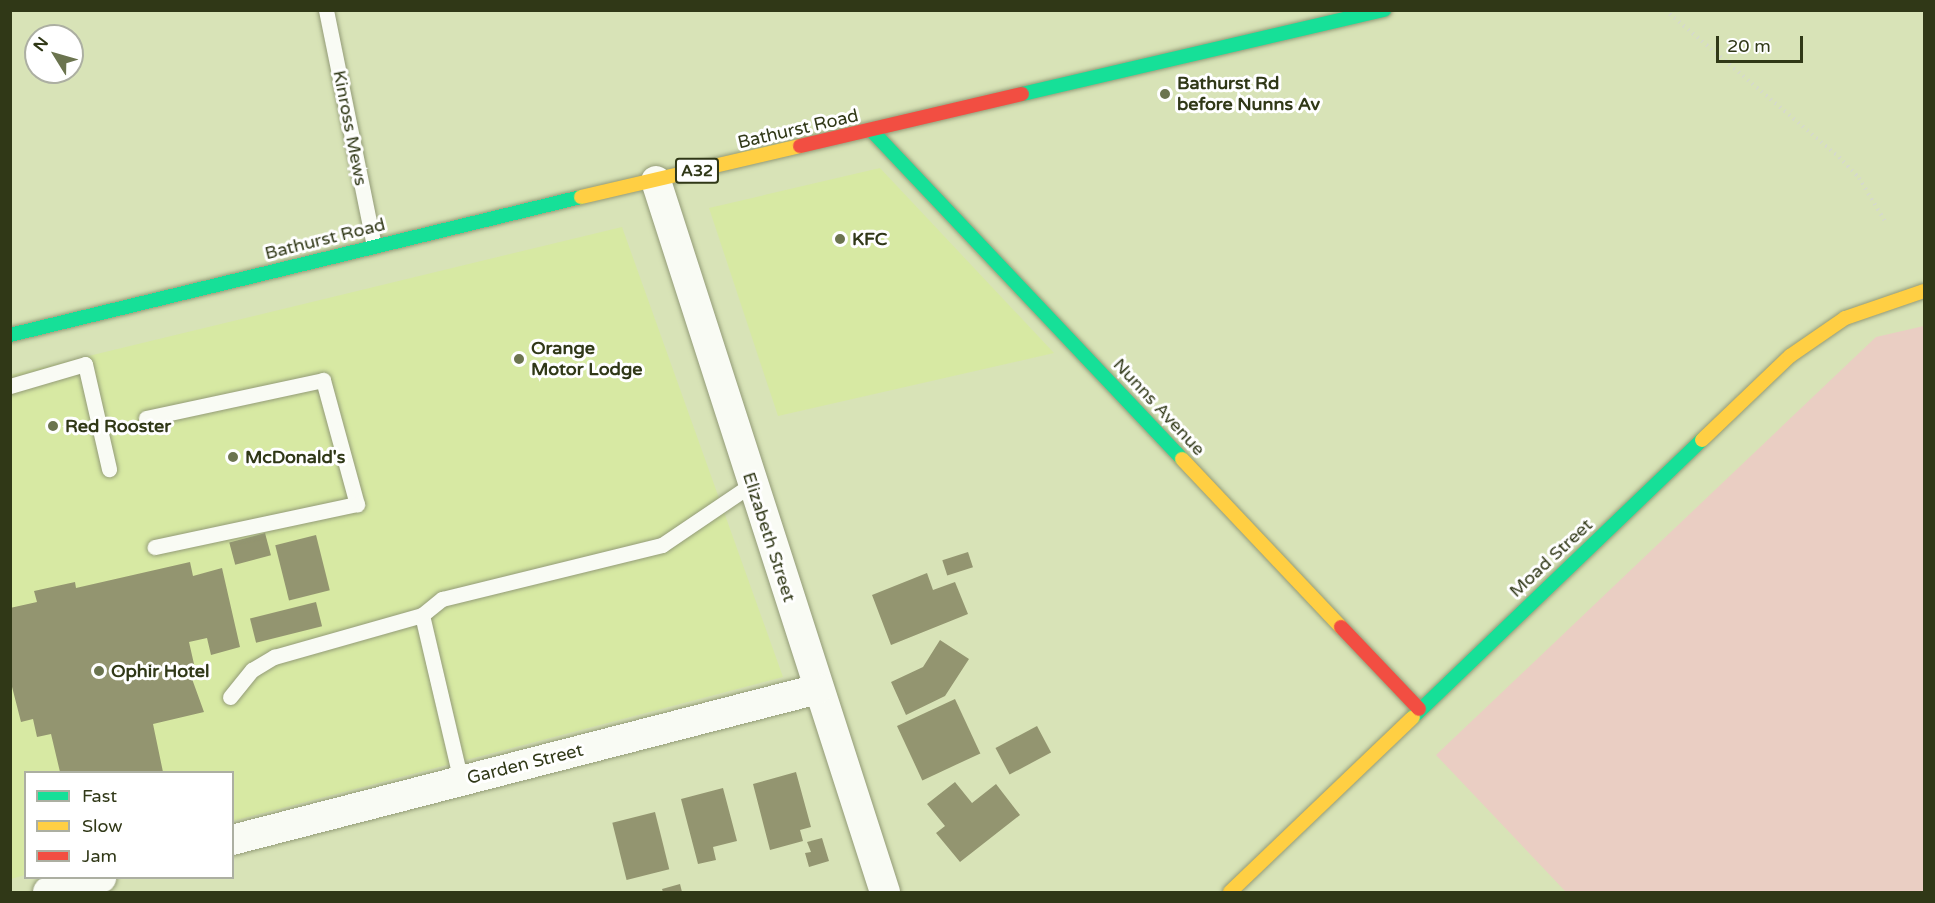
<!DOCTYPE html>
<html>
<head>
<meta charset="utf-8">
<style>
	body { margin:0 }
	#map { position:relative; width:1935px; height:903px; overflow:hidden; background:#d8e3b7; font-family:"Varela Round",sans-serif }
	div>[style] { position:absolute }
	.built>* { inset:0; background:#d7e9a3 }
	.green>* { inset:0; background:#eacec3 }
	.building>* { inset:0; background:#939570; transform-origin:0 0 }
	.path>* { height:4px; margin-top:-2px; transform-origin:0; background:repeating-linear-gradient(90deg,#d6dacb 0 1.5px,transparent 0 6px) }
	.roads { filter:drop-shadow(0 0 2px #939b77) drop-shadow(0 0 2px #939b77) }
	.lane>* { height:15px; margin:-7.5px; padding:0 7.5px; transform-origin:7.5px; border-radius:7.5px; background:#f9fbf4 }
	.street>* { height:30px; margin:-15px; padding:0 15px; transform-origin:15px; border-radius:15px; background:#f9fbf4 }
	.fast>* { height:14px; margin:-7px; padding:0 7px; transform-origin:7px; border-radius:7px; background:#16e098 }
	.slow>* { height:14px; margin:-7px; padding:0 7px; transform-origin:7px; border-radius:7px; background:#ffcf43 }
	.jam>* { height:14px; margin:-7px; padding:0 7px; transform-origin:7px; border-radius:7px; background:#f24e42 }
	.dots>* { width:16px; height:16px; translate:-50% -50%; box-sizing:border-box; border:3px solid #fff; border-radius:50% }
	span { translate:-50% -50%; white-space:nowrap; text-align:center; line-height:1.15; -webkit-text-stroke:6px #fff; paint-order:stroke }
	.shield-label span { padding:2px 4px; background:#fff; border:2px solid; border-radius:4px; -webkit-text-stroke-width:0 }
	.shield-label { font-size:16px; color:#303817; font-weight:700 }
	.poi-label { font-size:18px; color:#303817; font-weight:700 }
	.left { translate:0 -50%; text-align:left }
	.street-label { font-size:18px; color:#303817 }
	.frame { position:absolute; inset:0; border:12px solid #303817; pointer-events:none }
	.legend { position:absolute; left:24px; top:771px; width:210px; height:108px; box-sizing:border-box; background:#fff; border:2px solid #acafa2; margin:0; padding:8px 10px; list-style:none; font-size:18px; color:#303817 }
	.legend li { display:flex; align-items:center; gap:12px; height:30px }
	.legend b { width:30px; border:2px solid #acafa2 }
	.north { position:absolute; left:24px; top:24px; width:60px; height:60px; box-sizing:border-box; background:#fff; border:2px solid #acafa2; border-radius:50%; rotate:307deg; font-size:16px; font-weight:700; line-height:24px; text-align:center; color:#303817 }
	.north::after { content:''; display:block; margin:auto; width:21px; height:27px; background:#6b744f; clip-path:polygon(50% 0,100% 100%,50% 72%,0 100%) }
	.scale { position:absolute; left:1716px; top:36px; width:87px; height:27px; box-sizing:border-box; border:3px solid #303817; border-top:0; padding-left:8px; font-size:18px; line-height:21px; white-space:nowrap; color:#303817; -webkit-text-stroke:4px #fff; paint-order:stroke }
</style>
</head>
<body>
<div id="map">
	<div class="built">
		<i style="clip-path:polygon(880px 168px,1054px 353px,778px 416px,709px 208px)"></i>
		<i style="clip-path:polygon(622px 227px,783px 677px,233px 821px,232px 772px,26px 772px,25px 875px,11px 879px,10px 375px)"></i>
	</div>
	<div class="green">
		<i style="clip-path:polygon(1924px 326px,1924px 892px,1566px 892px,1436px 755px,1876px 337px)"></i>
	</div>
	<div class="building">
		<i style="left:265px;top:533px;width:23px;height:37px;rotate:75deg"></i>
		<i style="left:316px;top:535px;width:57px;height:42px;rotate:76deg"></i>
		<i style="left:968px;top:552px;width:16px;height:27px;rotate:72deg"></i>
		<i style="clip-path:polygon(190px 562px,193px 576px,222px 568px,240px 647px,211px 655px,207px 638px,189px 642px,194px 664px,187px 665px,204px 712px,153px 724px,163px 772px,60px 772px,51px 734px,37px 737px,33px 719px,21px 722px,10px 679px,10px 608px,37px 602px,34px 591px,75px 582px,76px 588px)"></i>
		<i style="clip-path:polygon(927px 573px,933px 590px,955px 582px,968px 614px,891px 645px,872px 595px)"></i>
		<i style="left:316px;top:602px;width:25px;height:68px;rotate:76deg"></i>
		<i style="clip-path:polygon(940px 640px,969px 659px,945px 696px,906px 715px,891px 682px,923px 667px)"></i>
		<i style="left:955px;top:699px;width:60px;height:64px;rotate:65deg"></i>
		<i style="left:1037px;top:726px;width:30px;height:47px;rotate:62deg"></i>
		<i style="clip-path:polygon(796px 772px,811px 827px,800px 830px,803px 841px,770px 850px,753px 784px)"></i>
		<i style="clip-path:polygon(955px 782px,972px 803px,996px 784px,1020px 815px,960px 862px,936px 833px,945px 826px,927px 804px)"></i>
		<i style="clip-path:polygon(723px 788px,737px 841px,713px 847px,716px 860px,698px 864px,681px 799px)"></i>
		<i style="left:655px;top:812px;width:59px;height:44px;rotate:76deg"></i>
		<i style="clip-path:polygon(822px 838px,829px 861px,809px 867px,805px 853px,811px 852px,807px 842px)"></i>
		<i style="clip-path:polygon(680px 884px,682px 892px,663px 892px,662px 889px)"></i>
	</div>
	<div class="path">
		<i style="left:1665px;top:10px;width:228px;rotate:40.2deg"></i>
		<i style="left:1839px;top:157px;width:29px;rotate:46deg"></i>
		<i style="left:1859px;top:178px;width:52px;rotate:59deg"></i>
	</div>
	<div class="roads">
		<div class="lane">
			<i style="left:326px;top:10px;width:240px;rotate:78.5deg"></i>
			<i style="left:10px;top:386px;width:78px;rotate:-16.3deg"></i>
			<i style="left:85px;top:364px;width:108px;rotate:77.1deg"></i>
			<i style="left:146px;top:418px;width:181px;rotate:-12.1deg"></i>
			<i style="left:323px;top:380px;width:129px;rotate:74.7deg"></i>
			<i style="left:357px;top:504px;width:207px;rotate:168deg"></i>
			<i style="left:422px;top:615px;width:26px;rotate:-39deg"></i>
			<i style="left:442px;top:599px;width:227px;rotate:-13.8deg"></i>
			<i style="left:662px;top:545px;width:109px;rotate:-34.1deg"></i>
			<i style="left:230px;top:697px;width:35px;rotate:-51deg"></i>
			<i style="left:252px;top:670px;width:26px;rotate:-31deg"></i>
			<i style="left:274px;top:657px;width:154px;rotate:-15.8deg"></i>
			<i style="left:422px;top:615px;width:171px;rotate:76.8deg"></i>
		</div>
		<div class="street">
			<i style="left:656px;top:181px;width:747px;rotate:72.15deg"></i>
			<i style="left:232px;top:840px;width:605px;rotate:-14.45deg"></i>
			<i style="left:48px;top:892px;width:55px;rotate:-14.8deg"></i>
		</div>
		<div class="fast">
			<i style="left:1022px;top:94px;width:372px;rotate:-13.1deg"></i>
			<i style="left:872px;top:131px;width:451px;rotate:46.6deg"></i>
			<i style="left:10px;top:335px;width:587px;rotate:-13.59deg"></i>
			<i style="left:1413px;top:717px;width:400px;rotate:-43.8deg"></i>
		</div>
		<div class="slow">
			<i style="left:581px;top:197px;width:225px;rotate:-13.1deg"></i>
			<i style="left:1702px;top:440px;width:122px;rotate:-43.7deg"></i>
			<i style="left:1790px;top:356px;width:67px;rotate:-34.6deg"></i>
			<i style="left:1845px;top:318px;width:83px;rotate:-18.9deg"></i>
			<i style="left:1182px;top:459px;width:231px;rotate:46.6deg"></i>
			<i style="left:1230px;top:892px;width:253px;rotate:-43.7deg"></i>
		</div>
		<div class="jam">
			<i style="left:800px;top:146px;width:228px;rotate:-13.2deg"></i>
			<i style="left:1341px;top:627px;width:113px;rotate:46.4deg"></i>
		</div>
	</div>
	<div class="dots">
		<i style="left:1165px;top:94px;background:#6b744f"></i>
		<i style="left:840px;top:239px;background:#6b744f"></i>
		<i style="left:519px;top:359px;background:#6b744f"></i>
		<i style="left:53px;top:426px;background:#6b744f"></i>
		<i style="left:233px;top:457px;background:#6b744f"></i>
		<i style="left:99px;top:671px;background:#6b744f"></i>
	</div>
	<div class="shield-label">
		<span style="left:697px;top:171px">A32</span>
	</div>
	<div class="poi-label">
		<span class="left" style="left:1177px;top:94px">Bathurst Rd<br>before Nunns Av</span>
		<span class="left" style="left:852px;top:239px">KFC</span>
		<span class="left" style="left:531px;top:359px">Orange<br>Motor Lodge</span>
		<span class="left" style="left:65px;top:426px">Red Rooster</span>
		<span class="left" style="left:245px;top:457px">McDonald's</span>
		<span class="left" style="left:111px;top:671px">Ophir Hotel</span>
	</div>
	<div class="street-label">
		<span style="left:350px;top:128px;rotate:79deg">Kinross Mews</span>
		<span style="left:798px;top:129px;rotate:-13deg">Bathurst Road</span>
		<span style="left:325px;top:239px;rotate:-14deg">Bathurst Road</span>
		<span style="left:1159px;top:407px;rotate:47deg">Nunns Avenue</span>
		<span style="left:769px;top:537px;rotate:72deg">Elizabeth Street</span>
		<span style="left:1551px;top:558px;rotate:-43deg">Moad Street</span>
		<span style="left:525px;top:764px;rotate:-14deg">Garden Street</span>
	</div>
	<div class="frame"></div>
	<ul class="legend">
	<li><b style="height:8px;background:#16e098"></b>Fast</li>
	<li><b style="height:8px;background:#ffcf43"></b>Slow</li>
	<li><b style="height:8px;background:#f24e42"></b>Jam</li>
	</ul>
	<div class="north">N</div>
	<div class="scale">20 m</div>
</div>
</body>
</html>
